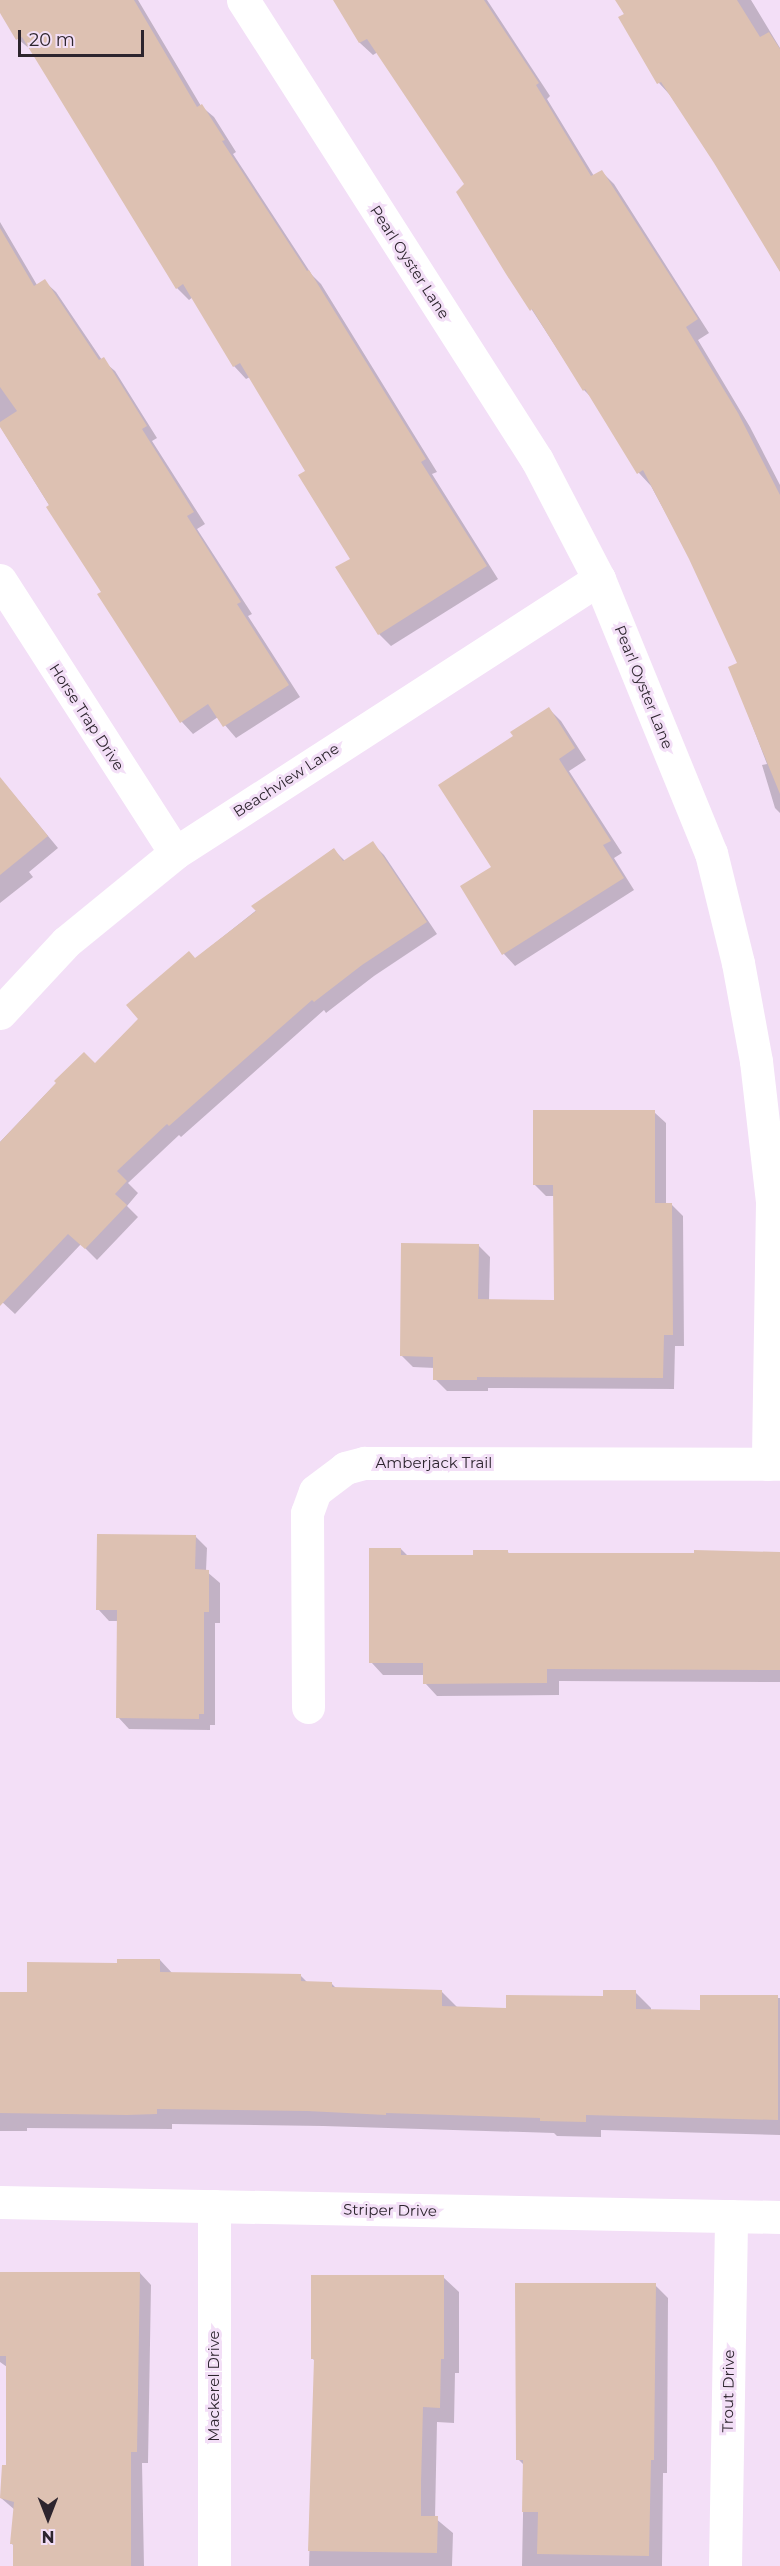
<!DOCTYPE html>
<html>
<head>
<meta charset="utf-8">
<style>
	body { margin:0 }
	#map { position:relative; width:780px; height:2566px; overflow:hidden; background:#f3dff7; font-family:Montserrat,sans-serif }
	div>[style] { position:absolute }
	.shadow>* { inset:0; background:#0003 }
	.building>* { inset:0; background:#ddc1b2 }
	.street>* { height:33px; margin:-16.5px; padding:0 16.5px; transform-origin:16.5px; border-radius:16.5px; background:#fff }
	span { translate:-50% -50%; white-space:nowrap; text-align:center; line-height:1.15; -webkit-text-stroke:6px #f3dff7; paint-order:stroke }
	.street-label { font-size:15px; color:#2d252e }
	.north { position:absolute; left:18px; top:2488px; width:60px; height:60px; -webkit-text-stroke:4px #f3dff7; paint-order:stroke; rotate:180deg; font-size:16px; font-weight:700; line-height:24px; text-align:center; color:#2d252e }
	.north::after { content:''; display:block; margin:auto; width:21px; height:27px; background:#2d252e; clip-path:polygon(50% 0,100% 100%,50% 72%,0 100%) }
	.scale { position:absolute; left:18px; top:30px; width:126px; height:27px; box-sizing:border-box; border:3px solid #2d252e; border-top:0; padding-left:8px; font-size:18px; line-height:21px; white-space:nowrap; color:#2d252e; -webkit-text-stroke:4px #f3dff7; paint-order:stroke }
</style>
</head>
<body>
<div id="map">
	<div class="shadow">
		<i style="clip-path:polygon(0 0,138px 0,201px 106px,214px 117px,236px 152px,233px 154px,312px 275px,321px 284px,437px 472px,432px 474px,498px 579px,391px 646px,379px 634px,352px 559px,307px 472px,250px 377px,246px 379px,234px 366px,193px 297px,189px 300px,177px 288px,31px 50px,18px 39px,0 11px)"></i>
		<i style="clip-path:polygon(348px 0,487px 0,550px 96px,547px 99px,594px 176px,602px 172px,614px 184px,709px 333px,698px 340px,750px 427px,780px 485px,780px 813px,775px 808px,762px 765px,767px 764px,730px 667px,739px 664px,690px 558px,651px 486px,639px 473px,593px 399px,584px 390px,508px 273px,466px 184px,378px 52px,373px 55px,360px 43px,338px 6px)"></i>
		<i style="clip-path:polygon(617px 0,751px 0,780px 48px,780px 271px,716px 163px,670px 95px,659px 83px)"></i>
		<i style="clip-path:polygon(0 222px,37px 285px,44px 281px,56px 292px,102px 360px,115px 371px,157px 438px,152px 441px,205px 524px,197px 529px,252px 614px,248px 616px,300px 697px,236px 738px,218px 717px,193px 734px,182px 722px,99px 594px,103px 592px,0 426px)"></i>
		<i style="clip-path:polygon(549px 709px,561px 721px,586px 760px,569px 771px,622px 853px,614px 858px,634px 890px,515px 966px,504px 954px,462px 887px,493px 867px,515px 737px)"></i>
		<i style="clip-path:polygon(0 778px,58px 848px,29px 872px,33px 877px,0 903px)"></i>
		<i style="clip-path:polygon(372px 843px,384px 855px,437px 934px,374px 976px,326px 1013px,324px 1010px,181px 1137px,179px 1135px,128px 1183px,138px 1193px,127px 1206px,138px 1217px,97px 1260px,81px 1244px,15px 1314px,0 1300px,0 1142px,84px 1054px,95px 1065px,195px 959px,333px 849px,346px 862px)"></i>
		<i style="clip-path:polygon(654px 1112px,666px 1123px,666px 1205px,672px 1205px,683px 1216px,684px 1346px,675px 1346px,674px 1389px,488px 1388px,488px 1391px,447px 1391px,435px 1379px,435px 1368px,413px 1367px,401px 1355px,478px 1245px,490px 1257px,489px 1301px,555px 1301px,554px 1196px,546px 1196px,534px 1184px)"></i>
		<i style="clip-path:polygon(195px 1536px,207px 1548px,206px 1571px,220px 1583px,220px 1623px,215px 1623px,215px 1725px,210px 1725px,210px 1730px,129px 1729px,118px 1717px,118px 1621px,109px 1621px,98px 1609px)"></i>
		<i style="clip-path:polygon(401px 1549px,408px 1556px,474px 1556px,508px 1552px,510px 1555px,780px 1553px,780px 1682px,559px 1681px,559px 1695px,437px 1696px,425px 1683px,425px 1675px,383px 1675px,371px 1662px)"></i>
		<i style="clip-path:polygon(160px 1960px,173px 1974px,300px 1975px,308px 1983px,332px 1984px,337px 1989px,441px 1991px,457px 2007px,507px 2009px,635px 1992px,651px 2008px,651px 2011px,701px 2012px,701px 1997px,780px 1998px,780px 2135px,601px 2130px,601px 2137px,557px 2136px,554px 2133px,323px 2126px,172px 2124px,172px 2129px,27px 2128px,27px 2131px,0 2131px,0 1993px,28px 1993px,118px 1965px)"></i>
		<i style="clip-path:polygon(0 2273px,140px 2273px,151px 2285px,148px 2463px,142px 2463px,144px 2566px,15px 2566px,15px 2547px,12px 2544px,15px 2510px,1px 2498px,7px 2466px,7px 2367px,0 2362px)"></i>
		<i style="clip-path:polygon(443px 2277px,459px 2292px,459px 2373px,455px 2373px,454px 2423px,437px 2422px,435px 2518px,453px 2533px,452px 2566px,309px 2566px,315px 2361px,312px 2358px)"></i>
		<i style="clip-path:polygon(655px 2285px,668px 2298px,667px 2473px,663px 2473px,662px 2566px,522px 2566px,524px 2465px,518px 2459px)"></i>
	</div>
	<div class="building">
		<i style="clip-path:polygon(0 0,134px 0,197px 107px,202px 104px,225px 140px,222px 141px,307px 271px,309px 270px,426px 459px,421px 462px,487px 566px,378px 635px,335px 567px,350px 559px,298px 475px,305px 471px,240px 363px,233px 367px,183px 284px,176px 289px,22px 37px,16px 40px,0 13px)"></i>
		<i style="clip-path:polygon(333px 0,484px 0,539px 83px,536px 85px,591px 176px,602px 170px,698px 319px,686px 327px,738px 413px,780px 495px,780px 794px,728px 667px,737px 663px,689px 559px,643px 470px,637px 474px,585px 389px,583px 391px,532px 309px,530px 311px,506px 274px,456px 192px,464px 184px,367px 39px,359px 43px)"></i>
		<i style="clip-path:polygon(615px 0,737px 0,760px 37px,769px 32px,780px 49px,780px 272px,714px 163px,661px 82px,657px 84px,618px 17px,624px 14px)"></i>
		<i style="clip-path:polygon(0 228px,34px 286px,45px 279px,99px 360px,104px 357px,147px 426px,142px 429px,194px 512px,187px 516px,241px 602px,237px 604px,289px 685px,223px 727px,208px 704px,180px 723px,97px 594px,101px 592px,46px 507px,49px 505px,0 427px,0 422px,17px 411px,0 387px)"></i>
		<i style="clip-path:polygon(549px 707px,575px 748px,559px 759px,611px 841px,603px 845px,624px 878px,502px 955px,460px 886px,491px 867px,438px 785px,513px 736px,510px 732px)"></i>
		<i style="clip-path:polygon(0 777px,48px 836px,0 875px)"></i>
		<i style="clip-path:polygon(373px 841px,427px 922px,362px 965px,314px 1002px,312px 1000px,169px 1126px,167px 1124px,117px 1171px,127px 1181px,115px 1194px,127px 1205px,85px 1249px,68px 1234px,0 1306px,0 1142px,56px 1083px,54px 1081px,84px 1052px,95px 1063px,138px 1019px,126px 1005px,189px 951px,195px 958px,256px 911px,251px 906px,334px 848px,343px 861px)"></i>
		<i style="clip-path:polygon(533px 1110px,655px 1110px,655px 1203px,672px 1203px,673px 1335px,664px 1335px,663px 1378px,477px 1377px,477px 1380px,433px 1380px,433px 1357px,400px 1356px,401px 1243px,479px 1244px,478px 1299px,554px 1300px,553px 1185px,533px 1185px)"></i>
		<i style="clip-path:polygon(97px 1534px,196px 1535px,195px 1569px,209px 1570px,209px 1612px,204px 1612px,204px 1714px,199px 1714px,199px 1719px,116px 1718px,117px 1610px,96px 1610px)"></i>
		<i style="clip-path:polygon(369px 1548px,401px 1548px,401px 1555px,473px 1555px,473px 1550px,508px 1550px,508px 1553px,694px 1553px,694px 1550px,780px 1552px,780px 1670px,547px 1669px,547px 1683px,423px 1684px,423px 1663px,369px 1663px)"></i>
		<i style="clip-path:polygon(117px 1959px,160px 1959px,160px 1972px,301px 1974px,301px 1981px,332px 1982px,332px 1987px,442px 1990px,442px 2006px,506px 2008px,506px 1995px,603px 1996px,603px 1990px,636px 1990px,636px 2009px,700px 2010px,700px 1995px,778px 1995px,778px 2120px,586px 2115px,586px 2122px,540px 2121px,540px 2118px,386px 2113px,386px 2115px,307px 2111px,157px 2109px,157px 2114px,127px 2115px,0 2113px,0 1992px,27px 1992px,27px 1962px,117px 1963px)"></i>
		<i style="clip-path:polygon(0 2272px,140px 2272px,137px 2452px,131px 2452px,131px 2566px,13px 2566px,13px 2544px,10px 2544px,14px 2502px,0 2498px,2px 2465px,6px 2465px,6px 2356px,0 2356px)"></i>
		<i style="clip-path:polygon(311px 2275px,444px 2275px,444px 2359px,441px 2359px,440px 2408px,423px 2407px,421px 2483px,421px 2516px,438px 2516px,437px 2553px,308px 2551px,314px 2359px,311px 2359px)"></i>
		<i style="clip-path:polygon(515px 2283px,656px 2283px,654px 2460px,651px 2460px,649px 2556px,537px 2554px,538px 2512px,522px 2512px,523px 2460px,516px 2460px)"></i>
	</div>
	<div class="street">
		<i style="left:243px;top:0;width:546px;rotate:57.42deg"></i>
		<i style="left:537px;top:460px;width:134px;rotate:62.5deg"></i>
		<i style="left:599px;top:579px;width:296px;rotate:67.8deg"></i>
		<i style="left:711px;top:853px;width:113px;rotate:76.2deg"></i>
		<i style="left:738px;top:963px;width:100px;rotate:79.6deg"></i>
		<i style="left:756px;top:1061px;width:142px;rotate:83.5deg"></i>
		<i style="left:772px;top:1202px;width:262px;rotate:90.9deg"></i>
		<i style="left:0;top:580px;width:324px;rotate:57.3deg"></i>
		<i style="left:0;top:1013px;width:97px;rotate:-47.1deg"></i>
		<i style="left:66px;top:942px;width:141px;rotate:-39.2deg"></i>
		<i style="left:175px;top:853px;width:505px;rotate:-32.87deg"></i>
		<i style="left:308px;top:1707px;width:194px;rotate:-90.3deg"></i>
		<i style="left:307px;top:1513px;width:23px;rotate:-70deg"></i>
		<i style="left:315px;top:1491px;width:38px;rotate:-37deg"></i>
		<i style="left:345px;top:1468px;width:20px;rotate:-15deg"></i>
		<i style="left:364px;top:1463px;width:416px;rotate:0.1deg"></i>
		<i style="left:0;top:2202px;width:780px;rotate:1.1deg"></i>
		<i style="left:214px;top:2566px;width:360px;rotate:-90deg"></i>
		<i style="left:725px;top:2566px;width:350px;rotate:-89deg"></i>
	</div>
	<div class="street-label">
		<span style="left:410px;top:262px;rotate:57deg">Pearl Oyster Lane</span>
		<span style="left:644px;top:687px;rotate:68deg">Pearl Oyster Lane</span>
		<span style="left:87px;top:717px;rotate:57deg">Horse Trap Drive</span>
		<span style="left:286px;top:780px;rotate:-33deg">Beachview Lane</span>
		<span style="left:434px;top:1463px">Amberjack Trail</span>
		<span style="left:390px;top:2210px;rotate:1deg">Striper Drive</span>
		<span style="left:214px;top:2386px;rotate:-90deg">Mackerel Drive</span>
		<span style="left:728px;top:2391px;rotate:-89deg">Trout Drive</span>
	</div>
	<div class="north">N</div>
	<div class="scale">20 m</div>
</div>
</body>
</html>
